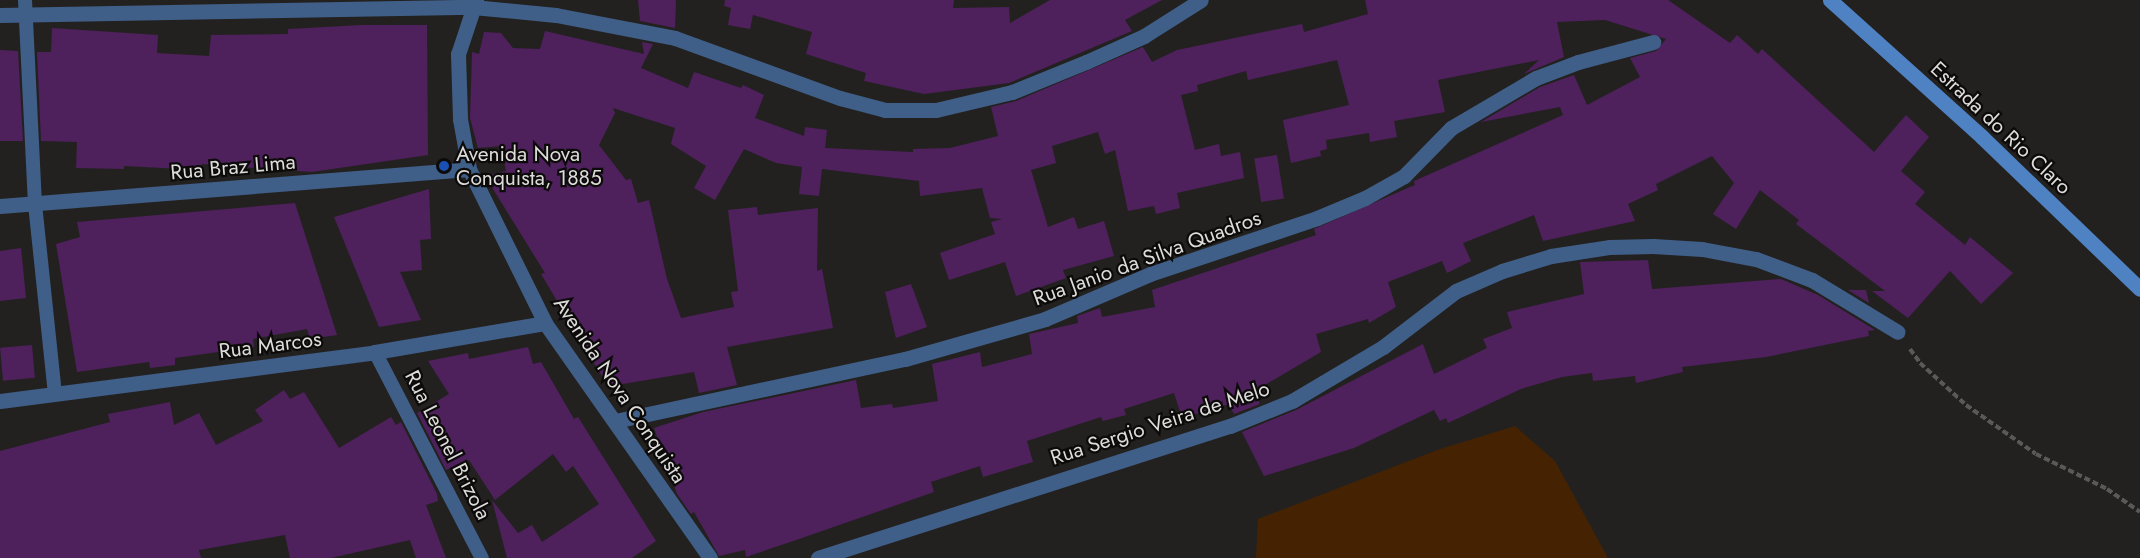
<!DOCTYPE html>
<html>
<head>
<meta charset="utf-8">
<style>
	body { margin:0 }
	#map { position:relative; width:2140px; height:558px; overflow:hidden; background:#232120; font-family:Jost,sans-serif }
	div>[style] { position:absolute }
	.green>* { inset:0; background:#452302 }
	.building>* { inset:0; background:#4e205c; transform-origin:0 0 }
	.path>* { height:4px; margin-top:-2px; transform-origin:0; background:repeating-linear-gradient(90deg,#5b5958 0 6px,transparent 0 9px) }
	.service>* { height:14px; margin:-7px; padding:0 7px; transform-origin:7px; border-radius:7px; background:#3f5f88 }
	.minor>* { height:15px; margin:-7.5px; padding:0 7.5px; transform-origin:7.5px; border-radius:7.5px; background:#3f5f88 }
	.secondary>* { height:15px; margin:-7.5px; padding:0 7.5px; transform-origin:7.5px; border-radius:7.5px; background:#4e82c3 }
	.dots>* { width:16px; height:16px; translate:-50% -50%; box-sizing:border-box; border:3px solid #0c0b0a; border-radius:50% }
	span { translate:-50% -50%; white-space:nowrap; text-align:center; line-height:1.15; -webkit-text-stroke:4.5px #0c0b0a; paint-order:stroke }
	.street-label { font-size:21px; color:#dddcdb }
	.poi-label { font-size:21px; color:#dddcdb }
	.left { translate:0 -50%; text-align:left }
</style>
</head>
<body>
<div id="map">
	<div class="green">
		<i style="clip-path:polygon(1515px 426px,1555px 461px,1608px 558px,1256px 558px,1258px 519px,1440px 449px)"></i>
	</div>
	<div class="building">
		<i style="clip-path:polygon(638px 0,676px 0,675px 28px,640px 21px)"></i>
		<i style="clip-path:polygon(725px 0,954px 0,953px 8px,1009px 7px,1010px 23px,1050px 0,1162px 0,1125px 20px,1132px 31px,1009px 83px,924px 94px,864px 81px,866px 73px,806px 54px,812px 32px,753px 15px,750px 29px,728px 25px,731px 8px,724px 6px)"></i>
		<i style="clip-path:polygon(1365px 0,1668px 0,1730px 43px,1737px 35px,1758px 54px,1762px 49px,1874px 152px,1906px 115px,1929px 137px,1901px 171px,1925px 192px,1915px 204px,1965px 245px,1970px 237px,2013px 273px,1981px 304px,1950px 271px,1908px 318px,1872px 291px,1885px 291px,1796px 224px,1799px 220px,1760px 190px,1736px 229px,1713px 214px,1734px 183px,1712px 156px,1656px 184px,1658px 190px,1628px 204px,1635px 221px,1543px 241px,1534px 215px,1463px 243px,1471px 261px,1447px 273px,1442px 261px,1388px 282px,1396px 307px,1369px 323px,1368px 319px,1316px 334px,1321px 352px,1253px 392px,1260px 404px,1234px 414px,1229px 404px,1182px 418px,1174px 393px,1124px 409px,1126px 415px,1103px 421px,1101px 417px,1027px 441px,1033px 462px,983px 477px,980px 466px,931px 482px,934px 492px,802px 538px,746px 557px,745px 550px,719px 556px,694px 512px,691px 514px,677px 494px,654px 428px,703px 412px,856px 380px,861px 408px,892px 404px,893px 408px,938px 401px,932px 364px,980px 352px,982px 367px,1032px 354px,1029px 334px,1078px 323px,1077px 316px,1100px 308px,1102px 317px,1155px 307px,1152px 290px,1316px 235px,1314px 229px,1410px 187px,1415px 185px,1414px 181px,1563px 115px,1560px 107px,1481px 122px,1540px 87px,1574px 75px,1587px 105px,1640px 77px,1630px 58px,1656px 51px,1666px 39px,1605px 20px,1557px 22px,1564px 57px,1524px 74px,1539px 60px,1438px 80px,1445px 112px,1394px 121px,1397px 137px,1370px 142px,1369px 133px,1326px 140px,1327px 149px,1320px 151px,1321px 156px,1291px 163px,1283px 120px,1349px 105px,1337px 60px,1248px 80px,1246px 71px,1197px 85px,1198px 91px,1181px 95px,1195px 150px,1219px 144px,1221px 156px,1240px 152px,1244px 178px,1177px 193px,1180px 208px,1156px 214px,1154px 206px,1128px 211px,1115px 150px,1105px 154px,1098px 132px,1052px 146px,1056px 163px,1031px 170px,1048px 227px,1074px 217px,1078px 229px,1104px 221px,1114px 256px,1063px 270px,1066px 278px,1016px 296px,1005px 262px,949px 280px,940px 253px,995px 234px,991px 222px,1002px 219px,990px 218px,982px 188px,920px 196px,919px 181px,822px 169px,819px 196px,799px 194px,802px 167px,776px 163px,744px 149px,715px 200px,694px 188px,706px 166px,671px 144px,675px 128px,613px 108px,615px 113px,599px 145px,626px 180px,631px 179px,638px 203px,649px 200px,667px 279px,681px 318px,734px 307px,731px 292px,738px 291px,728px 210px,757px 207px,758px 215px,818px 208px,817px 271px,822px 269px,833px 328px,727px 347px,737px 385px,699px 393px,694px 372px,611px 386px,607px 378px,603px 378px,541px 274px,545px 273px,485px 176px,506px 171px,501px 146px,478px 148px,470px 118px,472px 52px,479px 54px,484px 32px,501px 33px,513px 48px,540px 49px,545px 31px,644px 54px,642px 42px,653px 44px,641px 68px,688px 88px,694px 72px,741px 88px,743px 85px,764px 95px,755px 118px,804px 136px,805px 127px,827px 130px,825px 148px,913px 152px,913px 149px,950px 148px,998px 136px,991px 107px,1016px 101px,1143px 47px,1152px 62px,1177px 50px,1302px 24px,1304px 32px,1368px 14px)"></i>
		<i style="clip-path:polygon(361px 25px,427px 25px,428px 155px,312px 172px,202px 164px,201px 170px,124px 166px,124px 169px,76px 168px,77px 142px,41px 141px,37px 52px,51px 52px,52px 28px,158px 35px,157px 53px,209px 56px,211px 35px,288px 34px,288px 29px)"></i>
		<i style="clip-path:polygon(0 50px,18px 51px,23px 141px,0 141px)"></i>
		<i style="left:1277px;top:155px;width:44px;height:23px;rotate:81deg"></i>
		<i style="clip-path:polygon(429px 189px,431px 239px,420px 240px,422px 270px,400px 272px,421px 320px,379px 327px,334px 217px)"></i>
		<i style="clip-path:polygon(295px 203px,337px 335px,310px 339px,307px 329px,253px 339px,254px 347px,175px 358px,175px 365px,150px 368px,149px 362px,77px 372px,56px 244px,80px 237px,77px 222px)"></i>
		<i style="clip-path:polygon(21px 248px,26px 298px,0 301px,0 251px)"></i>
		<i style="clip-path:polygon(1648px 260px,1652px 289px,1781px 279px,1818px 295px,1875px 330px,1868px 331px,1869px 336px,1766px 357px,1682px 367px,1683px 372px,1636px 383px,1635px 376px,1593px 381px,1592px 373px,1562px 377px,1521px 389px,1448px 423px,1446px 418px,1440px 421px,1434px 410px,1354px 448px,1264px 476px,1242px 432px,1296px 410px,1423px 344px,1434px 374px,1487px 348px,1483px 339px,1512px 328px,1507px 312px,1584px 294px,1580px 262px)"></i>
		<i style="clip-path:polygon(911px 284px,927px 327px,896px 338px,885px 292px)"></i>
		<i style="clip-path:polygon(1848px 290px,1866px 290px,1869px 303px)"></i>
		<i style="left:32px;top:345px;width:33px;height:32px;rotate:85deg"></i>
		<i style="clip-path:polygon(528px 347px,533px 364px,541px 362px,574px 419px,578px 417px,656px 541px,632px 558px,507px 558px,492px 500px,518px 533px,532px 525px,542px 542px,599px 504px,573px 466px,566px 472px,553px 454px,495px 500px,469px 460px,446px 470px,417px 413px,449px 394px,428px 361px,468px 353px,469px 359px)"></i>
		<i style="clip-path:polygon(284px 390px,290px 399px,304px 392px,339px 448px,391px 417px,396px 425px,401px 422px,437px 494px,438px 501px,426px 505px,446px 558px,416px 558px,410px 540px,331px 558px,290px 558px,285px 535px,199px 550px,201px 558px,0 558px,0 451px,110px 422px,108px 414px,170px 402px,174px 425px,199px 413px,216px 445px,263px 421px,255px 410px)"></i>
	</div>
	<div class="path">
		<i style="left:1910px;top:349px;width:17px;rotate:54deg"></i>
		<i style="left:1920px;top:363px;width:62px;rotate:42.4deg"></i>
		<i style="left:1966px;top:405px;width:85px;rotate:35deg"></i>
		<i style="left:2036px;top:454px;width:79px;rotate:26.2deg"></i>
		<i style="left:2107px;top:489px;width:40px;rotate:34.9deg"></i>
	</div>
	<div class="service">
		<i style="left:25px;top:0;width:204px;rotate:87.2deg"></i>
		<i style="left:35px;top:204px;width:191px;rotate:84deg"></i>
		<i style="left:375px;top:352px;width:232px;rotate:62.6deg"></i>
	</div>
	<div class="minor">
		<i style="left:476px;top:0;width:57px;rotate:108.4deg"></i>
		<i style="left:458px;top:54px;width:65px;rotate:88.2deg"></i>
		<i style="left:460px;top:119px;width:51px;rotate:79.8deg"></i>
		<i style="left:469px;top:169px;width:172px;rotate:63.7deg"></i>
		<i style="left:545px;top:323px;width:287px;rotate:54.9deg"></i>
		<i style="left:0;top:15px;width:473px;rotate:-1deg"></i>
		<i style="left:473px;top:7px;width:83px;rotate:5.5deg"></i>
		<i style="left:556px;top:15px;width:121px;rotate:10.9deg"></i>
		<i style="left:675px;top:38px;width:176px;rotate:20deg"></i>
		<i style="left:840px;top:98px;width:47px;rotate:14.9deg"></i>
		<i style="left:885px;top:110px;width:51px"></i>
		<i style="left:936px;top:110px;width:78px;rotate:-13.3deg"></i>
		<i style="left:1012px;top:92px;width:80px;rotate:-22.1deg"></i>
		<i style="left:1086px;top:62px;width:64px;rotate:-24.1deg"></i>
		<i style="left:1144px;top:36px;width:67px;rotate:-32.3deg"></i>
		<i style="left:0;top:206px;width:470px;rotate:-4.5deg"></i>
		<i style="left:0;top:401px;width:378px;rotate:-7.4deg"></i>
		<i style="left:375px;top:352px;width:172px;rotate:-9.7deg"></i>
		<i style="left:615px;top:421px;width:297px;rotate:-12.1deg"></i>
		<i style="left:905px;top:359px;width:146px;rotate:-15.9deg"></i>
		<i style="left:1045px;top:319px;width:114px;rotate:-23.2deg"></i>
		<i style="left:1150px;top:274px;width:176px;rotate:-18.5deg"></i>
		<i style="left:1317px;top:218px;width:52px;rotate:-22.6deg"></i>
		<i style="left:1365px;top:198px;width:45px;rotate:-29.4deg"></i>
		<i style="left:1404px;top:176px;width:67px;rotate:-45.6deg"></i>
		<i style="left:1451px;top:128px;width:99px;rotate:-30.5deg"></i>
		<i style="left:1536px;top:78px;width:45px;rotate:-20.9deg"></i>
		<i style="left:1578px;top:62px;width:78px;rotate:-14.9deg"></i>
		<i style="left:818px;top:558px;width:433px;rotate:-17.8deg"></i>
		<i style="left:1230px;top:426px;width:67px;rotate:-22deg"></i>
		<i style="left:1292px;top:401px;width:106px;rotate:-30.7deg"></i>
		<i style="left:1383px;top:347px;width:92px;rotate:-37.5deg"></i>
		<i style="left:1456px;top:291px;width:50px;rotate:-23.5deg"></i>
		<i style="left:1502px;top:271px;width:51px;rotate:-17deg"></i>
		<i style="left:1551px;top:256px;width:60px;rotate:-8.7deg"></i>
		<i style="left:1610px;top:247px;width:43px;rotate:-1.3deg"></i>
		<i style="left:1653px;top:246px;width:49px;rotate:3.5deg"></i>
		<i style="left:1702px;top:249px;width:55px;rotate:10.5deg"></i>
		<i style="left:1756px;top:259px;width:60px;rotate:20.6deg"></i>
		<i style="left:1812px;top:280px;width:100px;rotate:31.2deg"></i>
	</div>
	<div class="secondary">
		<i style="left:1830px;top:0;width:205px;rotate:42deg"></i>
		<i style="left:1982px;top:137px;width:219px;rotate:43.9deg"></i>
	</div>
	<div class="dots">
		<i style="left:444px;top:166px;background:#1a4fb4"></i>
	</div>
	<div class="street-label">
		<span style="left:2001px;top:128px;rotate:43deg">Estrada do Rio Claro</span>
		<span style="left:233px;top:167px;rotate:-5deg">Rua Braz Lima</span>
		<span style="left:1147px;top:258px;rotate:-20deg">Rua Janio da Silva Quadros</span>
		<span style="left:270px;top:345px;rotate:-7deg">Rua Marcos</span>
		<span style="left:620px;top:390px;rotate:56deg">Avenida Nova Conquista</span>
		<span style="left:1160px;top:423px;rotate:-18deg">Rua Sergio Veira de Melo</span>
		<span style="left:448px;top:445px;rotate:63deg">Rua Leonel Brizola</span>
	</div>
	<div class="poi-label">
		<span class="left" style="left:456px;top:166px">Avenida Nova<br>Conquista, 1885</span>
	</div>
</div>
</body>
</html>
